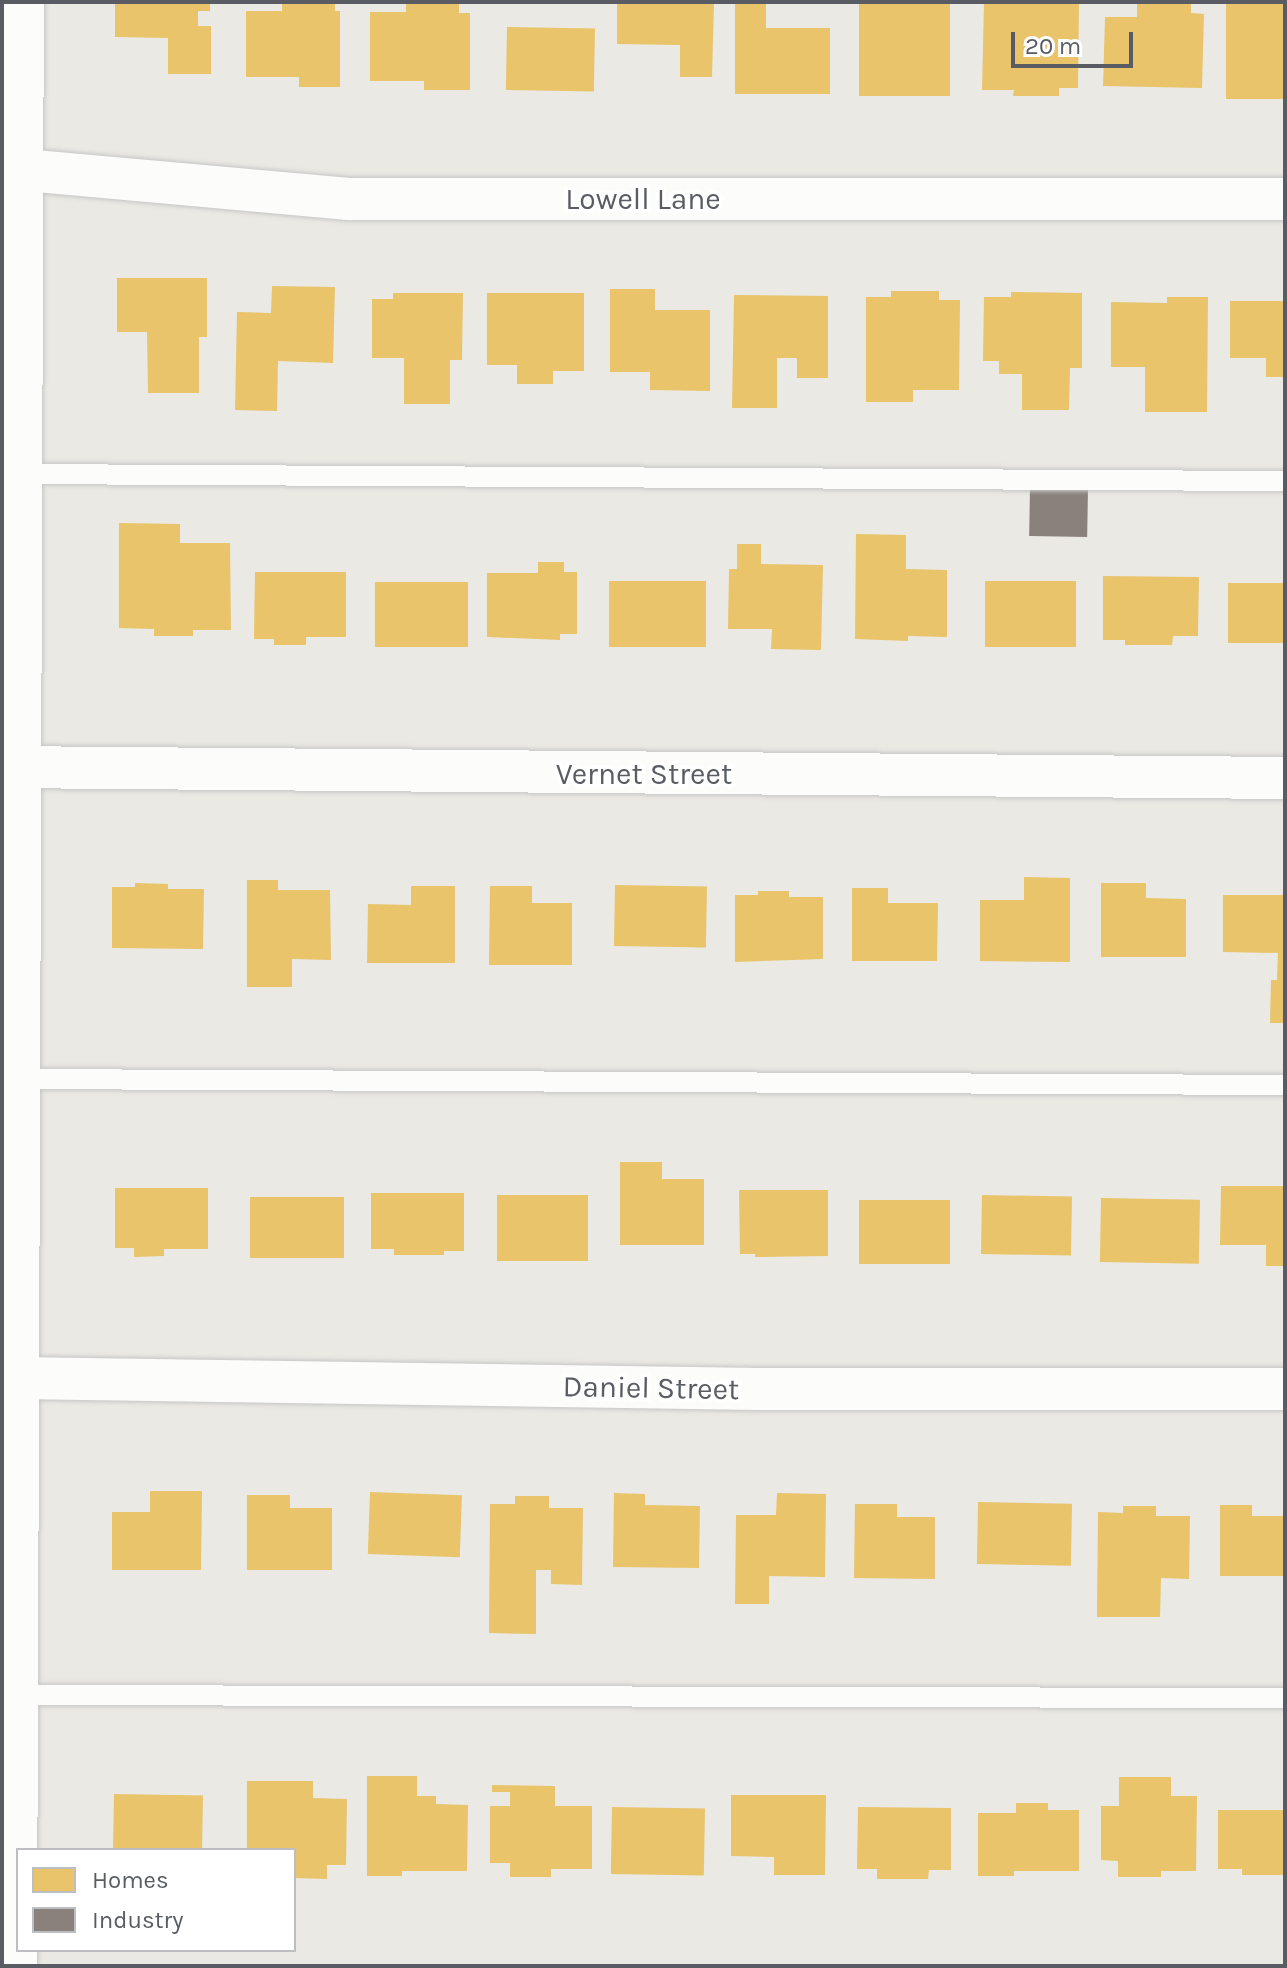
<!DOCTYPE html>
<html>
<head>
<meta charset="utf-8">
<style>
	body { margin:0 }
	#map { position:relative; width:1287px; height:1968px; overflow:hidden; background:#eae9e4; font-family:Karla,sans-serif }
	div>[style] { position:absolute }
	.homes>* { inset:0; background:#e9c46a; transform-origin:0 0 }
	.industry>* { inset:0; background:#8a817c; transform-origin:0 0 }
	.roads { filter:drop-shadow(0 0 2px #c6c6c5) drop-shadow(0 0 2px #c6c6c5) }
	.service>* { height:20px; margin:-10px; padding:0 10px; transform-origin:10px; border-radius:10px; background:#fcfcfb }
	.minor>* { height:42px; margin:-21px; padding:0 21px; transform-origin:21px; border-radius:21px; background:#fcfcfb }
	.tertiary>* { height:44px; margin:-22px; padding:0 22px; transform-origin:22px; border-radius:22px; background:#fcfcfb }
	span { translate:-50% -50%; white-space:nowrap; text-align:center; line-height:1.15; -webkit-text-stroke:8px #fff; paint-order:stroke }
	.street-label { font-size:30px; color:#595d63 }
	.frame { position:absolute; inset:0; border:4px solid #595d63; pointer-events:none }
	.legend { position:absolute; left:16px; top:1848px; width:280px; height:104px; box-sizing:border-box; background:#fff; border:2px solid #bdbec1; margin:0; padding:10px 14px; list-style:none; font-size:24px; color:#595d63 }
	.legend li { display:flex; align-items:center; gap:16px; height:40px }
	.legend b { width:40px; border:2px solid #bdbec1 }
	.scale { position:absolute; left:1011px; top:32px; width:122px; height:36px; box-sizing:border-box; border:4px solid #595d63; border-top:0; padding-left:10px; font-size:24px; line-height:28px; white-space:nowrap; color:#595d63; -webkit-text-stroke:6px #fff; paint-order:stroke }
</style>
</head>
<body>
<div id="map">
	<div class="homes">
		<i style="clip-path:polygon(115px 2px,210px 2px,210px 11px,198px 11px,198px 26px,211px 26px,211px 74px,168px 74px,168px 38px,115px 37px)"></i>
		<i style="clip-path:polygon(282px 2px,335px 2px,335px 11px,340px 11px,340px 87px,299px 87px,299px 77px,246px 77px,246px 11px,282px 11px)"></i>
		<i style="clip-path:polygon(406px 2px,459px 2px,459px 13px,470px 13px,470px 90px,424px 90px,424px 81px,370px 81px,370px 12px,406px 12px)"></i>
		<i style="clip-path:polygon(617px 2px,714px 2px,712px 77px,680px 77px,680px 45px,617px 44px)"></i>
		<i style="clip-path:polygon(735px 2px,766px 2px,766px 28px,830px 28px,830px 94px,735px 94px)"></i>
		<i style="clip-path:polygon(893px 2px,950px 2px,950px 96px,859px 96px,859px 4px)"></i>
		<i style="clip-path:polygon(984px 2px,1079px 2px,1078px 88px,1059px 88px,1059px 96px,1013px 96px,1014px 90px,982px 90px)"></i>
		<i style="clip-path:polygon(1137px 2px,1191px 2px,1191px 13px,1204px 14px,1202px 88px,1103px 86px,1105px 17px,1137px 17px)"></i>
		<i style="clip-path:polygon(1271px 2px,1285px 2px,1285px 99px,1226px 99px,1226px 4px)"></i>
		<i style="left:507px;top:27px;width:88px;height:63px;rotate:1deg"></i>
		<i style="clip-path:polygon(117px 278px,207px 278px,207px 337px,199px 337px,199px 393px,148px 393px,147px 332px,117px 332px)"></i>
		<i style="clip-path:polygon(272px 286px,335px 287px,333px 363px,278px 361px,277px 411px,235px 410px,237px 312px,271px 313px)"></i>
		<i style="clip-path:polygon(610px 289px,655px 289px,655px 310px,710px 310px,710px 391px,650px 390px,650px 372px,610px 372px)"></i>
		<i style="clip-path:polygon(891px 291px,939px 291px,939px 300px,960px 300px,959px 390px,913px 390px,913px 402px,866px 402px,866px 297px,891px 297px)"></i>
		<i style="clip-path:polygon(1011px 292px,1082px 293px,1082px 368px,1070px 368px,1069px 410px,1022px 410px,1022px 374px,999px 374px,999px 361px,983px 361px,984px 297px,1011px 297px)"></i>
		<i style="clip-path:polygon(393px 293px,463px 293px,462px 360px,450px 360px,450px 404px,404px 404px,404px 358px,372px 358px,372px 299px,393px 299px)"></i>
		<i style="clip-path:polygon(487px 293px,584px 293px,584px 371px,553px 371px,553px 384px,517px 384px,517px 365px,487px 365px)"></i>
		<i style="clip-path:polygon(734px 295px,828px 296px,828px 378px,797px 378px,797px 358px,777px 358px,777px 408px,732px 408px)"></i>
		<i style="clip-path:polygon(1167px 297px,1208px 297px,1207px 412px,1145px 412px,1145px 367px,1111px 367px,1111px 302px,1167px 303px)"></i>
		<i style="clip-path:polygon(1230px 301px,1285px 301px,1285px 377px,1266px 377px,1266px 358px,1230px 358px)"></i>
		<i style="clip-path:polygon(119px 523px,180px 524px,180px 543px,230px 543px,231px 630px,193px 630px,193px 636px,154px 636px,154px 629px,119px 628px)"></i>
		<i style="clip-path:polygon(856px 534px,906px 535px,906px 569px,947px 570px,947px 637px,908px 636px,908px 641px,855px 639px)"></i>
		<i style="clip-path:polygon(737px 544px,761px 544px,761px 564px,823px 565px,821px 650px,771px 649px,772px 629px,728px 629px,729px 569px,737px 569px)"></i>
		<i style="clip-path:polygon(538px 562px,564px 562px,564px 572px,577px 572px,577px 634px,560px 634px,560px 640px,487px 637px,487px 573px,538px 573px)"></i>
		<i style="clip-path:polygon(255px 572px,346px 572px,346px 637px,306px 637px,306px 645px,274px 645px,274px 639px,254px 639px)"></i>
		<i style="clip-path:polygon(1103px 576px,1199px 577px,1198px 636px,1173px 636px,1172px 645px,1125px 645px,1125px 640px,1103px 640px)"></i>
		<i style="left:609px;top:581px;width:97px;height:66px"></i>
		<i style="left:985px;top:581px;width:91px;height:66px"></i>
		<i style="left:375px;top:582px;width:93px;height:65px"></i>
		<i style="left:1228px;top:583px;width:57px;height:60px"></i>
		<i style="clip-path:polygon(1024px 877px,1070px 878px,1070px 962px,980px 961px,980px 900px,1024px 900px)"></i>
		<i style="clip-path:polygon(247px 880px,278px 880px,278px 890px,330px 890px,331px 960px,292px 959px,292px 987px,247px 987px)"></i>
		<i style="clip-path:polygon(135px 883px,168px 884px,168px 889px,204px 889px,203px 949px,112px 948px,112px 887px,135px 887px)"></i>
		<i style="clip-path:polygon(1101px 883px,1146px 883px,1146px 898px,1186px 899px,1186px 957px,1101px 957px)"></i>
		<i style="left:615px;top:885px;width:92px;height:61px;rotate:1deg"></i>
		<i style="clip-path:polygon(411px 886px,455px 886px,455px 963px,367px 963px,368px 904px,411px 905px)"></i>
		<i style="clip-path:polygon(490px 886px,532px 886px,532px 903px,572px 903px,572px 965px,489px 965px)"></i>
		<i style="clip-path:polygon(852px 888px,888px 888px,888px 903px,938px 903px,937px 961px,852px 961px)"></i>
		<i style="clip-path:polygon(758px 891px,789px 891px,789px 897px,823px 897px,823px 959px,735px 962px,735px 895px,758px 895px)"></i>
		<i style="clip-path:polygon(1223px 895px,1285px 895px,1285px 1023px,1270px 1023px,1271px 980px,1277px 980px,1278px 953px,1223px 952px)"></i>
		<i style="clip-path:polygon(620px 1162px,662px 1162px,662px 1179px,704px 1179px,704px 1245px,620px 1245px)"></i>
		<i style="clip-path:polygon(1221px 1186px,1285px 1186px,1285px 1266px,1266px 1266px,1266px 1245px,1220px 1245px)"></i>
		<i style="clip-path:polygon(115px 1188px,208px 1188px,208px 1249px,164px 1249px,164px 1256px,134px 1257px,134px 1248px,115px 1248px)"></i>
		<i style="clip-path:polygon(739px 1190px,828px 1190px,828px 1256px,755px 1257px,755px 1254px,740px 1254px)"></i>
		<i style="clip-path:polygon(371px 1193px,464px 1193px,464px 1251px,444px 1251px,444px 1255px,394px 1255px,394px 1249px,371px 1249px)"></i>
		<i style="left:497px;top:1195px;width:91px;height:66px"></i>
		<i style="left:982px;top:1195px;width:90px;height:59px;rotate:1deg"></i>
		<i style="left:250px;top:1197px;width:94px;height:61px"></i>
		<i style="left:1101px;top:1198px;width:99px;height:64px;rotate:1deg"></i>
		<i style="left:859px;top:1200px;width:91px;height:64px"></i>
		<i style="clip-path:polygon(150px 1491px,202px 1491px,201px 1570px,112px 1570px,112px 1512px,150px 1512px)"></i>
		<i style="left:370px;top:1492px;width:92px;height:62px;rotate:2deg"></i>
		<i style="clip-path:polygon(614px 1493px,645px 1494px,645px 1505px,700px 1506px,699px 1568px,613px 1567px)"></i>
		<i style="clip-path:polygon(777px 1493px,826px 1494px,825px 1577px,769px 1576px,769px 1604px,735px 1604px,736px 1515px,776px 1515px)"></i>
		<i style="clip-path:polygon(247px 1495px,290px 1495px,290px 1508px,332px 1508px,332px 1570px,247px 1570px)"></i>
		<i style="clip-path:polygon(515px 1496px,549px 1496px,549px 1508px,583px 1508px,582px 1585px,551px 1584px,551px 1570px,536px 1570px,536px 1634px,489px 1633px,490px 1504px,515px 1504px)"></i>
		<i style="left:978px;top:1502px;width:94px;height:62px;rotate:1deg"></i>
		<i style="clip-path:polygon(855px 1504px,897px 1504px,897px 1517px,935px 1517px,935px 1579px,854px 1578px)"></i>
		<i style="clip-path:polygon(1220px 1505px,1252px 1505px,1252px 1516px,1285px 1516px,1285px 1576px,1220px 1576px)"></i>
		<i style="clip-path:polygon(1123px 1506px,1156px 1506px,1156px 1516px,1190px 1516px,1189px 1579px,1161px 1578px,1160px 1617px,1097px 1617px,1098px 1512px,1123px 1513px)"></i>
		<i style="clip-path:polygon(367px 1776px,417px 1776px,417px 1796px,436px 1796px,436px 1804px,468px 1805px,467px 1871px,402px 1871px,402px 1876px,367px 1876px)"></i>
		<i style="clip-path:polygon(1119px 1777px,1171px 1777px,1171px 1796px,1197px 1796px,1196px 1871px,1161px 1871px,1161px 1877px,1118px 1877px,1118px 1861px,1101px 1860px,1101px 1806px,1119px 1806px)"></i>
		<i style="clip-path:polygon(247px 1781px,313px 1781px,313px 1798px,347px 1799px,346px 1865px,327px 1865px,327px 1879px,294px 1878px,294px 1850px,247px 1850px)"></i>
		<i style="clip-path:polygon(492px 1785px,555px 1786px,555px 1806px,592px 1806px,592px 1869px,551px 1869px,551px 1877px,510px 1877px,510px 1863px,490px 1863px,490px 1806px,510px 1806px,510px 1792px,492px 1792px)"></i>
		<i style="left:114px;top:1794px;width:89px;height:56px;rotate:1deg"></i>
		<i style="clip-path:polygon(731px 1795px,826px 1795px,825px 1875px,774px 1875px,774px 1857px,731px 1856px)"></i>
		<i style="clip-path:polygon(1016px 1803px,1048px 1803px,1048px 1810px,1079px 1810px,1079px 1871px,1014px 1871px,1014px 1876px,978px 1876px,978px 1813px,1016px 1813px)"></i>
		<i style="left:612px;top:1807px;width:93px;height:67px;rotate:1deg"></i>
		<i style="clip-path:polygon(858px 1807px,951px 1808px,951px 1870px,929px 1870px,928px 1879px,877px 1879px,877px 1869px,857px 1869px)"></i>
		<i style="clip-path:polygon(1218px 1810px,1285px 1810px,1285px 1875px,1242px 1875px,1242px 1869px,1218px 1869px)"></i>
	</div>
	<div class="industry">
		<i style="left:1030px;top:488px;width:58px;height:48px;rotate:1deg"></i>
	</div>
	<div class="roads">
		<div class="service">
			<i style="left:17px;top:474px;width:1268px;rotate:0.32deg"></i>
			<i style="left:13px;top:1079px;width:1272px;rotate:0.27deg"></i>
			<i style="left:16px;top:1695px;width:1269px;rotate:0.14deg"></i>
		</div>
		<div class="minor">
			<i style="left:2px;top:168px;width:347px;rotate:5.1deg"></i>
			<i style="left:348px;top:199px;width:937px"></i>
			<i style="left:2px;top:767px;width:1283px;rotate:0.49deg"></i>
			<i style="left:17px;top:1378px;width:742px;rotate:0.85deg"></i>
			<i style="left:759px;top:1389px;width:526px"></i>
		</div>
		<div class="tertiary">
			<i style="left:15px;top:1966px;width:1964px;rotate:-89.8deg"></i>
		</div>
	</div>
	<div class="street-label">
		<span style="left:643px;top:199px">Lowell Lane</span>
		<span style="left:644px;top:774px">Vernet Street</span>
		<span style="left:651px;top:1388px;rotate:1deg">Daniel Street</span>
	</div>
	<div class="frame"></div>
	<ul class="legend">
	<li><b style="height:22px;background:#e9c46a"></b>Homes</li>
	<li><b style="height:22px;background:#8a817c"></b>Industry</li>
	</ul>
	<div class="scale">20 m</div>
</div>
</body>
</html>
